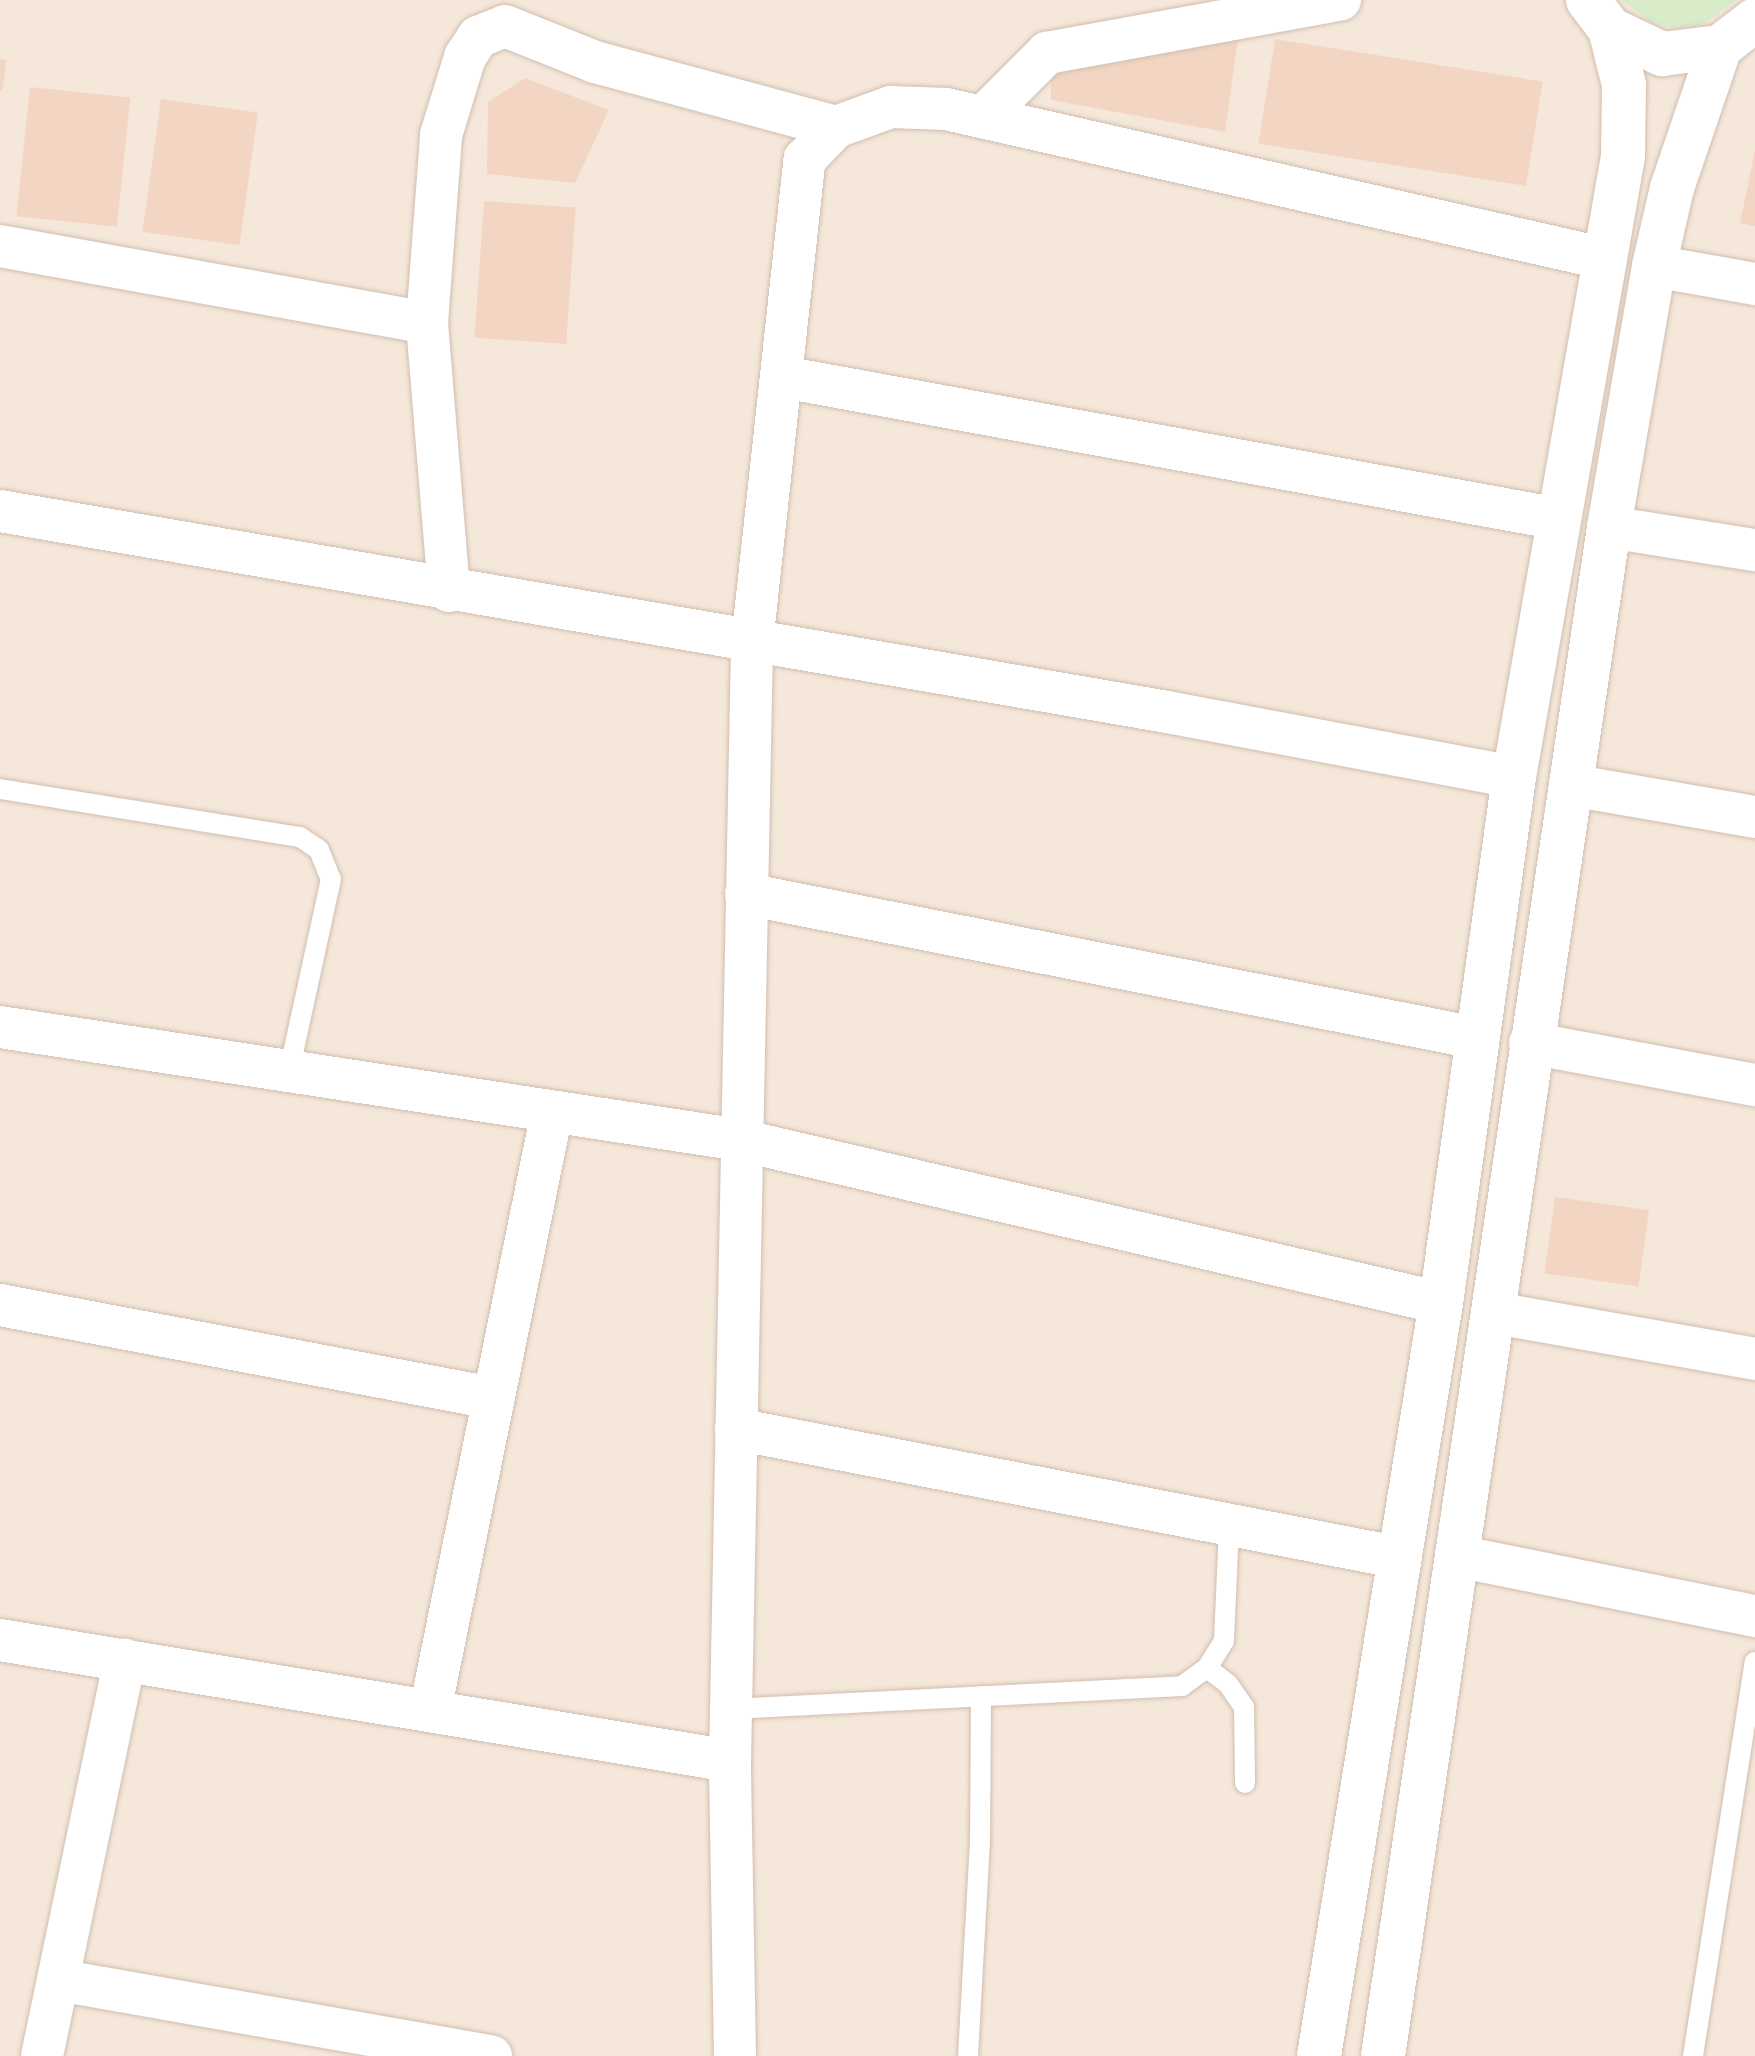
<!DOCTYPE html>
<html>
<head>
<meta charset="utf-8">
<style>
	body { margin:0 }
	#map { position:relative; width:1755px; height:2056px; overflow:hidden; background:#fdf6ec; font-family:Raleway,sans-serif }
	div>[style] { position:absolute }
	.residential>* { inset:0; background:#f5e8da; transform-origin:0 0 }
	.green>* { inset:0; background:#d8ecc9 }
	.building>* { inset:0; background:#f3d5c3; transform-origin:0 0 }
	.roads { filter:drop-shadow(0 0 2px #d1beb0) drop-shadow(0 0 2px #d1beb0) }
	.lane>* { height:20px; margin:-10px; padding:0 10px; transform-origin:10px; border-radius:10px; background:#fff }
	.street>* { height:42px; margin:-21px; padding:0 21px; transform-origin:21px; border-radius:21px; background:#fff }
	.secondary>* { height:44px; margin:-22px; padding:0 22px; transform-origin:22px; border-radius:22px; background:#fff }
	span { translate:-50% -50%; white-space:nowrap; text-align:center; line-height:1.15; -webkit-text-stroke:7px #fffaf3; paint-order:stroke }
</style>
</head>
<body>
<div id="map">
	<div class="residential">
		<i style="left:0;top:0;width:1755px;height:2056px"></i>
	</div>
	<div class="green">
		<i style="clip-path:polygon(1621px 0,1736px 0,1704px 24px,1680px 28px,1656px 25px)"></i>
	</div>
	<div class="building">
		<i style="clip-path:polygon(1238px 39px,1225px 132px,1051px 100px,1051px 67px)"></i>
		<i style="left:1275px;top:39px;width:271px;height:106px;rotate:9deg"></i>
		<i style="clip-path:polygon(0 59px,7px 60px,2px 91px,0 91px)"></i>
		<i style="clip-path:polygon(525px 78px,609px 110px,575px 183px,487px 174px,488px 102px)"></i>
		<i style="left:30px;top:87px;width:101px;height:130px;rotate:6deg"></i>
		<i style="left:161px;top:99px;width:98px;height:134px;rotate:8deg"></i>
		<i style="clip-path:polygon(1755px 150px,1755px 226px,1740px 223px)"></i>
		<i style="left:484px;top:201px;width:92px;height:137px;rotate:4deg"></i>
		<i style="left:1555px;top:1197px;width:95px;height:77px;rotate:8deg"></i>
	</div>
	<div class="roads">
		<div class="lane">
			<i style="left:0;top:789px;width:304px;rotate:9.1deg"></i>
			<i style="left:300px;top:837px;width:23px;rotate:34deg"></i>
			<i style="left:319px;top:850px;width:31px;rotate:68deg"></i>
			<i style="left:331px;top:879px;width:197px;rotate:102.3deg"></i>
			<i style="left:1207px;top:1668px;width:26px;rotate:37deg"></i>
			<i style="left:1228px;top:1684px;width:28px;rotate:55deg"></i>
			<i style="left:1244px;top:1707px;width:76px;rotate:89.2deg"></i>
			<i style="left:731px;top:1709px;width:452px;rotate:-2.9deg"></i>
			<i style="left:1182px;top:1686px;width:31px;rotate:-36deg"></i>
			<i style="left:1207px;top:1668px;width:32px;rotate:-58deg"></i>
			<i style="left:1224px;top:1641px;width:116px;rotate:-87.5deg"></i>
			<i style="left:968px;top:2056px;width:214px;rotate:-86.8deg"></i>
			<i style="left:980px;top:1842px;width:146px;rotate:-89.6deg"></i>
			<i style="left:1693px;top:2056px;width:399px;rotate:-81.1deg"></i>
		</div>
		<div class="street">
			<i style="left:983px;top:117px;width:91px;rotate:-45deg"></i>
			<i style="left:1047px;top:53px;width:298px;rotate:-10.3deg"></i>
			<i style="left:0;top:246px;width:434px;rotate:10.2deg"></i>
			<i style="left:1654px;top:266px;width:103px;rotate:10.1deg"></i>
			<i style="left:783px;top:377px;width:789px;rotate:10.37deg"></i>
			<i style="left:0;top:511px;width:1184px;rotate:9.77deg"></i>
			<i style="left:1167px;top:712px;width:353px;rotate:10.6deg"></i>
			<i style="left:1609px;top:527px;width:148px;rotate:9deg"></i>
			<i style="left:449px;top:591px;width:269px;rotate:-94.7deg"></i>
			<i style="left:427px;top:323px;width:189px;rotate:-85.7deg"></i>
			<i style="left:441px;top:135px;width:82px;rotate:-72.9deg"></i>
			<i style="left:465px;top:57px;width:24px;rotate:-57deg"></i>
			<i style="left:478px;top:37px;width:29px;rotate:-22deg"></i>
			<i style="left:505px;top:26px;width:97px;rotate:21.8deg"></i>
			<i style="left:595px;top:62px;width:250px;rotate:15.1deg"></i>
			<i style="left:1570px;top:785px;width:188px;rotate:9.8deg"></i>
			<i style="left:746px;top:894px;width:744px;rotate:11.16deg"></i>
			<i style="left:0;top:1027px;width:749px;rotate:8.68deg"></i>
			<i style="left:740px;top:1140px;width:720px;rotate:13.09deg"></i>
			<i style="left:1530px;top:1043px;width:229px;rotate:10.6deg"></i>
			<i style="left:0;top:1305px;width:501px;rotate:10.7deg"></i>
			<i style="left:1495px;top:1313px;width:264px;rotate:10deg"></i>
			<i style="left:736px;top:1429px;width:677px;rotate:10.98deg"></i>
			<i style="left:1457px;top:1556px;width:304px;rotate:11.4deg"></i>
			<i style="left:0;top:1640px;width:740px;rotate:9.41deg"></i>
			<i style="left:430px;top:1711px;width:611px;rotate:-78.49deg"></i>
			<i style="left:58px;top:1980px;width:440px;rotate:10deg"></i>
			<i style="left:42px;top:2056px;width:405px;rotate:-78.2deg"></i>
			<i style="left:735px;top:2056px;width:295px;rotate:-91deg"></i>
			<i style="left:730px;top:1761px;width:1118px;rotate:-88.87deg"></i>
			<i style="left:752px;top:643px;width:487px;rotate:-83.8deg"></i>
			<i style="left:805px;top:159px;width:45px;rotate:-45.9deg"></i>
			<i style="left:836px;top:127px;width:59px;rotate:-20deg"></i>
			<i style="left:891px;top:107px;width:55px;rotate:2.1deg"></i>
			<i style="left:946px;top:109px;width:673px;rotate:12.8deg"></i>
		</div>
		<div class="secondary">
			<i style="left:1588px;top:0;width:36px;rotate:53deg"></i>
			<i style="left:1610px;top:29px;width:58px;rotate:25.7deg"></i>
			<i style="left:1662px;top:54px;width:58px;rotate:-6.9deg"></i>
			<i style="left:1720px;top:47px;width:44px;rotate:-37.6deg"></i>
			<i style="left:1319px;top:2056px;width:763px;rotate:-80.8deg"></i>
			<i style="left:1441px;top:1303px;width:531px;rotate:-82.1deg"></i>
			<i style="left:1514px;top:777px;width:630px;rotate:-80.04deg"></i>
			<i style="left:1623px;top:156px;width:71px;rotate:-89.2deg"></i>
			<i style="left:1624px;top:85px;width:58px;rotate:-104deg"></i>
			<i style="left:1383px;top:2056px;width:1546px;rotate:-81.59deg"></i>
			<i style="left:1609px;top:527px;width:265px;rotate:-80.2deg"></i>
			<i style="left:1654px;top:266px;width:80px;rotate:-77deg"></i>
			<i style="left:1672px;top:188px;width:149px;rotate:-71.2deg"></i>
		</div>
	</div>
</div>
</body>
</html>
